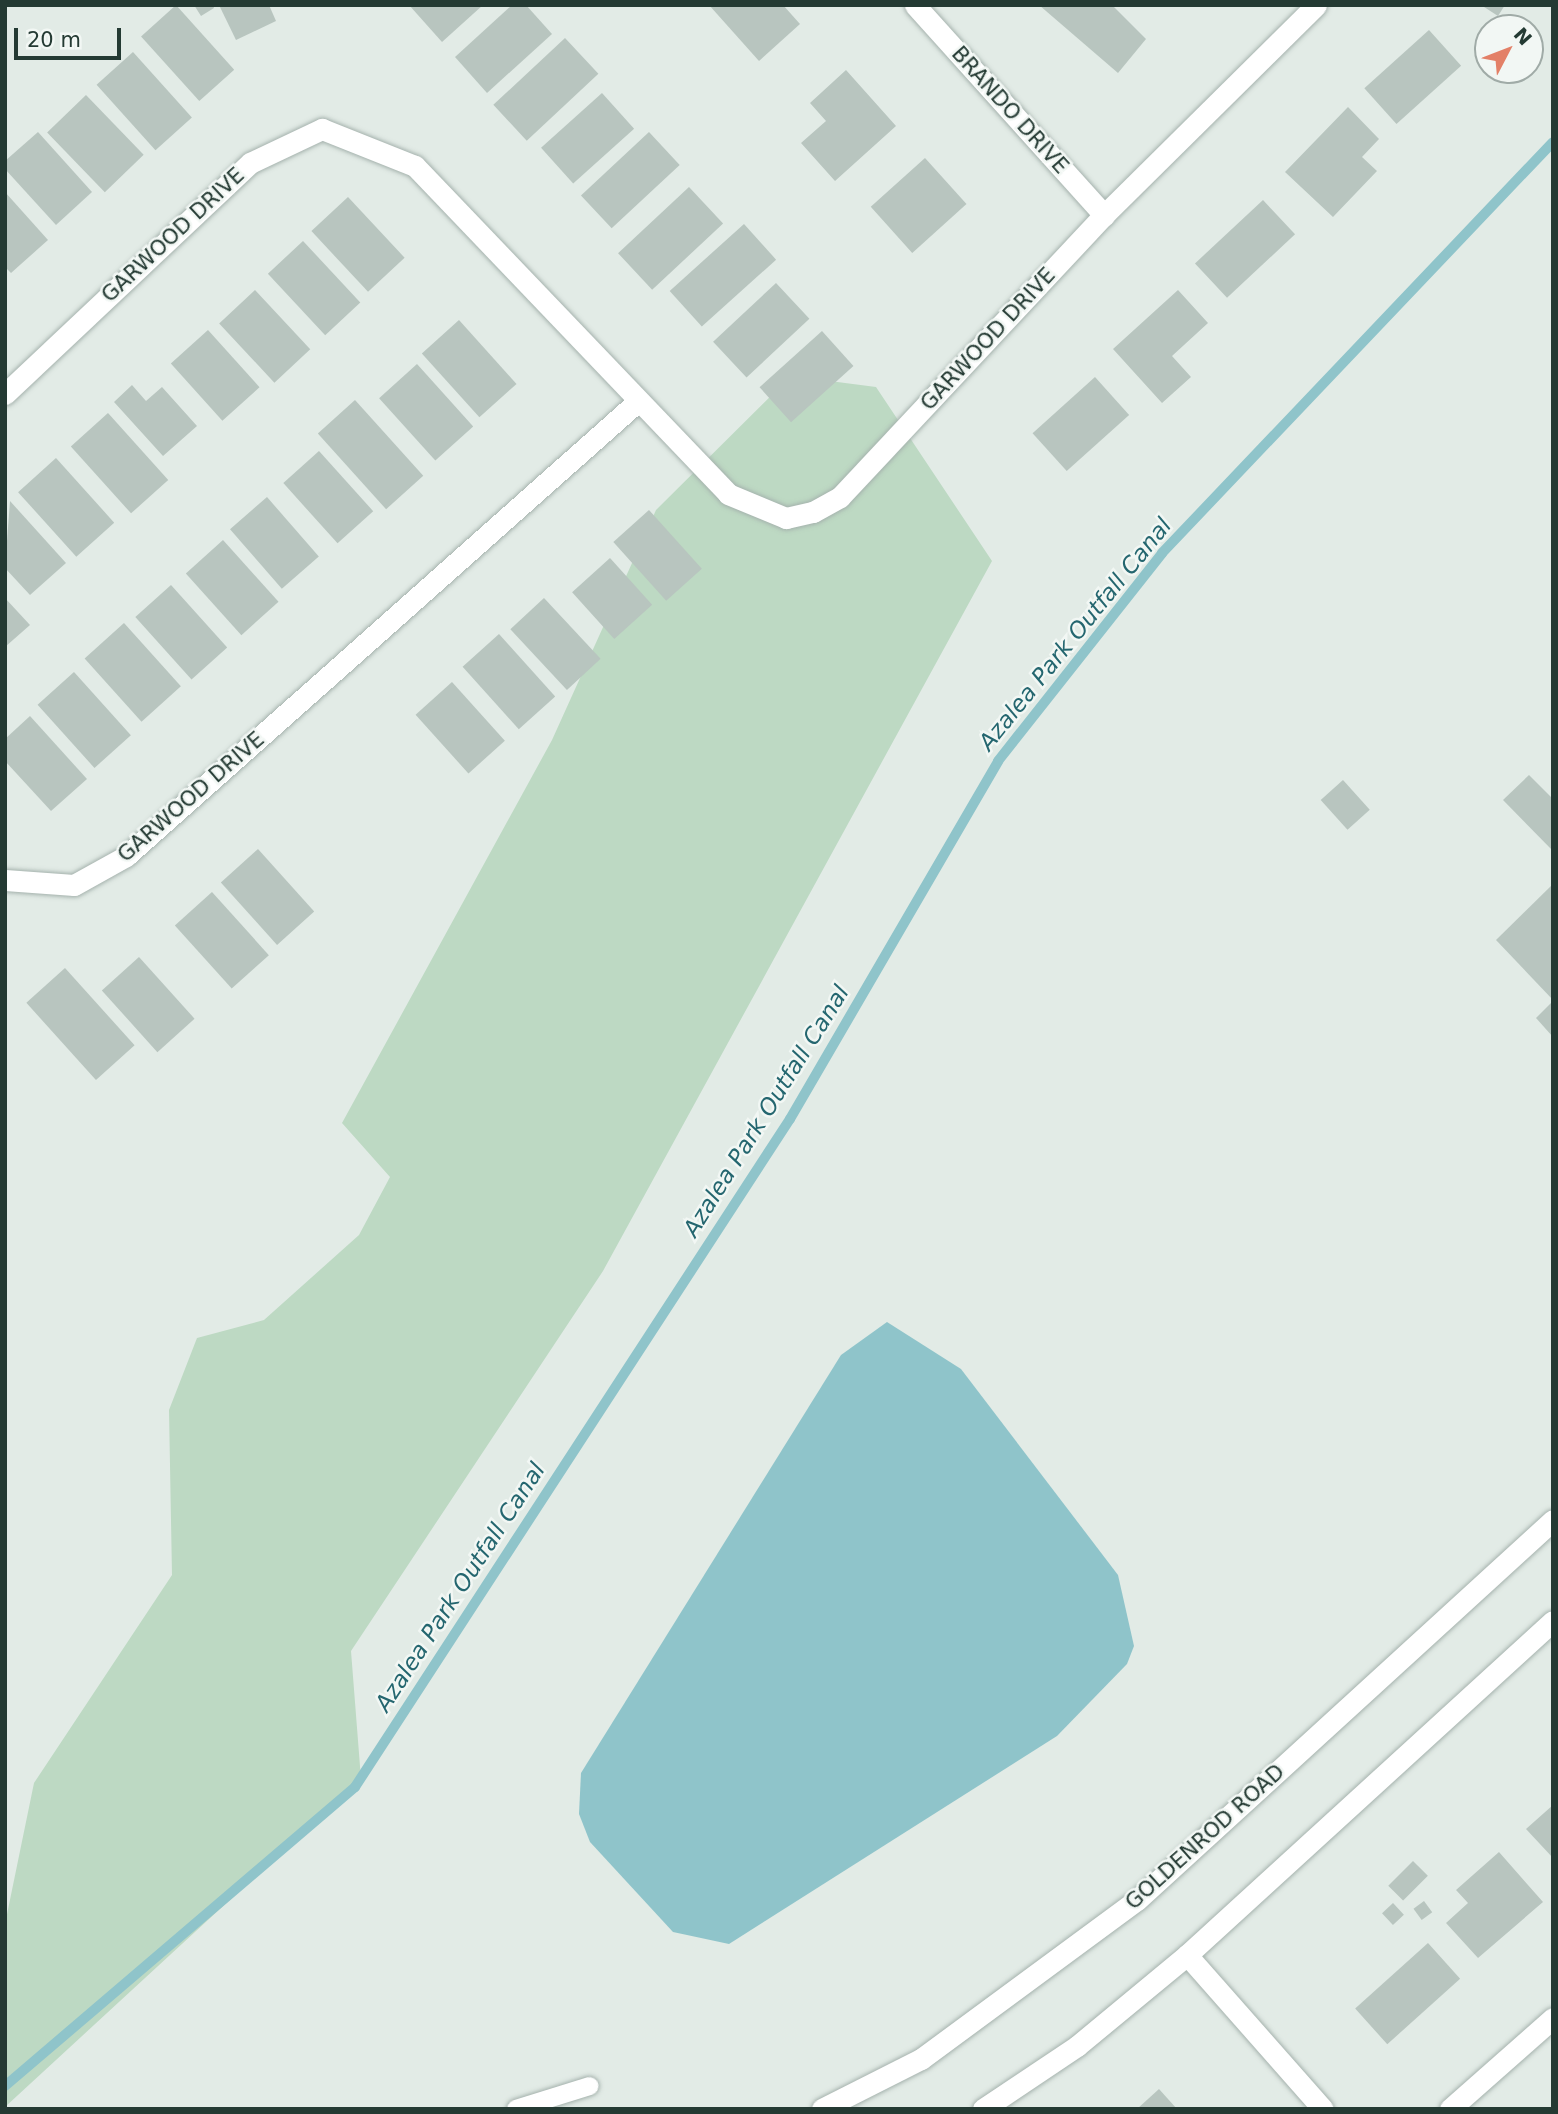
<!DOCTYPE html>
<html>
<head>
<meta charset="utf-8">
<style>
	body { margin:0 }
	#map { position:relative; width:1558px; height:2114px; overflow:hidden; background:#e2ebe6; font-family:"DejaVu Sans",sans-serif }
	div>[style] { position:absolute }
	.green>* { inset:0; background:#bdd9c3 }
	.water>* { inset:0; background:#8fc4ca }
	.stream>* { height:10px; margin:-5px; padding:0 5px; transform-origin:5px; border-radius:5px; background:#8fc4ca }
	.building>* { inset:0; background:#b8c5bf; transform-origin:0 0 }
	.roads { filter:drop-shadow(0 0 2px #a5b2ad) drop-shadow(0 0 2px #a5b2ad) }
	.service>* { height:18px; margin:-9px; padding:0 9px; transform-origin:9px; border-radius:9px; background:#fff }
	.minor>* { height:21px; margin:-10.5px; padding:0 10.5px; transform-origin:10.5px; border-radius:10.5px; background:#fff }
	.secondary>* { height:21px; margin:-10.5px; padding:0 10.5px; transform-origin:10.5px; border-radius:10.5px; background:#fff }
	span { translate:-50% -50%; white-space:nowrap; text-align:center; line-height:1.15; -webkit-text-stroke:5px #f2f7f4; paint-order:stroke }
	.street-label { font-size:21px; color:#243a33 }
	.water-label { font-size:23px; color:#24666f; font-style:italic }
	.frame { position:absolute; inset:0; border:7px solid #243a33; pointer-events:none }
	.north { position:absolute; left:1474px; top:14px; width:70px; height:70px; box-sizing:border-box; background:#f2f7f4; border:2px solid #a0aba7; border-radius:50%; rotate:48deg; font-size:19px; font-weight:700; line-height:28px; text-align:center; color:#243a33 }
	.north::after { content:''; display:block; margin:auto; width:24px; height:32px; background:#e38067; clip-path:polygon(50% 0,100% 100%,50% 72%,0 100%) }
	.scale { position:absolute; left:14px; top:28px; width:107px; height:32px; box-sizing:border-box; border:4px solid #243a33; border-top:0; padding-left:9px; font-size:21px; line-height:24px; white-space:nowrap; color:#243a33; -webkit-text-stroke:5px #f2f7f4; paint-order:stroke }
</style>
</head>
<body>
<div id="map">
	<div class="green">
		<i style="clip-path:polygon(791px 376px,876px 387px,992px 561px,603px 1271px,351px 1651px,361px 1779px,5px 2107px,5px 1924px,34px 1783px,172px 1575px,169px 1410px,197px 1338px,264px 1320px,359px 1235px,390px 1177px,342px 1123px,552px 740px,656px 510px)"></i>
	</div>
	<div class="water">
		<i style="clip-path:polygon(887px 1322px,961px 1369px,1118px 1575px,1134px 1646px,1127px 1664px,1057px 1736px,729px 1944px,673px 1932px,590px 1842px,579px 1814px,581px 1773px,841px 1355px)"></i>
	</div>
	<div class="stream">
		<i style="left:5px;top:2086px;width:460px;rotate:-40.5deg"></i>
		<i style="left:355px;top:1787px;width:797px;rotate:-56.93deg"></i>
		<i style="left:790px;top:1119px;width:414px;rotate:-59.8deg"></i>
		<i style="left:998px;top:761px;width:265px;rotate:-51.7deg"></i>
		<i style="left:1162px;top:553px;width:567px;rotate:-46.43deg"></i>
	</div>
	<div class="building">
		<i style="left:176px;top:5px;width:87px;height:47px;rotate:48deg"></i>
		<i style="clip-path:polygon(194px 5px,213px 5px,214px 8px,201px 16px)"></i>
		<i style="clip-path:polygon(219px 5px,269px 5px,276px 21px,236px 40px)"></i>
		<i style="clip-path:polygon(409px 5px,483px 5px,442px 42px)"></i>
		<i style="clip-path:polygon(512px 5px,526px 5px,552px 34px,487px 93px,455px 57px)"></i>
		<i style="clip-path:polygon(709px 5px,783px 5px,800px 24px,759px 61px)"></i>
		<i style="clip-path:polygon(1039px 5px,1112px 5px,1146px 39px,1118px 73px)"></i>
		<i style="clip-path:polygon(1481px 5px,1505px 5px,1498px 16px)"></i>
		<i style="left:1429px;top:30px;width:48px;height:87px;rotate:48deg"></i>
		<i style="left:565px;top:38px;width:49px;height:98px;rotate:47deg"></i>
		<i style="left:133px;top:52px;width:88px;height:49px;rotate:48deg"></i>
		<i style="clip-path:polygon(846px 70px,896px 126px,835px 181px,801px 143px,826px 121px,810px 103px)"></i>
		<i style="left:602px;top:93px;width:48px;height:82px;rotate:48deg"></i>
		<i style="left:86px;top:95px;width:83px;height:54px;rotate:46deg"></i>
		<i style="clip-path:polygon(1348px 107px,1379px 139px,1362px 157px,1377px 171px,1333px 217px,1285px 172px)"></i>
		<i style="clip-path:polygon(38px 132px,92px 192px,56px 225px,5px 169px,5px 161px)"></i>
		<i style="left:649px;top:132px;width:45px;height:93px;rotate:47deg"></i>
		<i style="left:925px;top:158px;width:62px;height:73px;rotate:48deg"></i>
		<i style="left:689px;top:187px;width:50px;height:97px;rotate:47deg"></i>
		<i style="clip-path:polygon(5px 192px,48px 240px,11px 273px,5px 267px)"></i>
		<i style="left:348px;top:197px;width:83px;height:50px;rotate:47deg"></i>
		<i style="left:1263px;top:200px;width:47px;height:93px;rotate:47deg"></i>
		<i style="left:744px;top:224px;width:48px;height:100px;rotate:48deg"></i>
		<i style="left:303px;top:241px;width:84px;height:48px;rotate:47deg"></i>
		<i style="left:776px;top:283px;width:49px;height:86px;rotate:47deg"></i>
		<i style="left:255px;top:290px;width:81px;height:49px;rotate:47deg"></i>
		<i style="clip-path:polygon(1178px 290px,1208px 323px,1172px 356px,1191px 377px,1162px 403px,1113px 349px)"></i>
		<i style="left:459px;top:320px;width:86px;height:50px;rotate:48deg"></i>
		<i style="left:208px;top:330px;width:77px;height:50px;rotate:48deg"></i>
		<i style="left:822px;top:331px;width:47px;height:84px;rotate:48deg"></i>
		<i style="left:417px;top:364px;width:84px;height:51px;rotate:48deg"></i>
		<i style="left:1095px;top:377px;width:51px;height:84px;rotate:48deg"></i>
		<i style="clip-path:polygon(132px 385px,146px 401px,162px 387px,197px 426px,163px 456px,114px 402px)"></i>
		<i style="left:355px;top:400px;width:102px;height:50px;rotate:48deg"></i>
		<i style="left:108px;top:413px;width:90px;height:50px;rotate:48deg"></i>
		<i style="left:319px;top:451px;width:81px;height:48px;rotate:48deg"></i>
		<i style="left:56px;top:458px;width:87px;height:51px;rotate:48deg"></i>
		<i style="left:267px;top:497px;width:79px;height:49px;rotate:49deg"></i>
		<i style="clip-path:polygon(10px 501px,66px 563px,30px 595px,5px 568px)"></i>
		<i style="left:649px;top:510px;width:79px;height:48px;rotate:48deg"></i>
		<i style="left:223px;top:540px;width:83px;height:50px;rotate:48deg"></i>
		<i style="left:610px;top:558px;width:63px;height:51px;rotate:48deg"></i>
		<i style="left:171px;top:585px;width:84px;height:48px;rotate:48deg"></i>
		<i style="clip-path:polygon(5px 598px,30px 625px,5px 647px)"></i>
		<i style="left:544px;top:598px;width:83px;height:46px;rotate:47deg"></i>
		<i style="left:124px;top:623px;width:85px;height:53px;rotate:48deg"></i>
		<i style="left:499px;top:634px;width:84px;height:49px;rotate:48deg"></i>
		<i style="left:74px;top:672px;width:85px;height:49px;rotate:48deg"></i>
		<i style="left:452px;top:682px;width:79px;height:49px;rotate:48deg"></i>
		<i style="clip-path:polygon(30px 716px,87px 779px,51px 811px,5px 761px,5px 739px)"></i>
		<i style="clip-path:polygon(1529px 775px,1553px 799px,1553px 851px,1503px 800px)"></i>
		<i style="left:1343px;top:780px;width:40px;height:30px;rotate:48deg"></i>
		<i style="left:258px;top:849px;width:84px;height:50px;rotate:48deg"></i>
		<i style="clip-path:polygon(1553px 884px,1553px 1000px,1496px 940px)"></i>
		<i style="left:212px;top:892px;width:85px;height:50px;rotate:48deg"></i>
		<i style="left:139px;top:957px;width:83px;height:50px;rotate:48deg"></i>
		<i style="left:65px;top:968px;width:104px;height:52px;rotate:48deg"></i>
		<i style="clip-path:polygon(1553px 1001px,1553px 1037px,1536px 1018px)"></i>
		<i style="clip-path:polygon(1553px 1805px,1553px 1858px,1526px 1829px)"></i>
		<i style="clip-path:polygon(1499px 1852px,1543px 1902px,1478px 1958px,1446px 1923px,1468px 1903px,1456px 1890px)"></i>
		<i style="left:1413px;top:1861px;width:21px;height:35px;rotate:45deg"></i>
		<i style="left:1424px;top:1901px;width:14px;height:13px;rotate:54deg"></i>
		<i style="left:1393px;top:1903px;width:16px;height:15px;rotate:47deg"></i>
		<i style="left:1428px;top:1943px;width:48px;height:98px;rotate:48deg"></i>
		<i style="clip-path:polygon(1159px 2089px,1177px 2109px,1137px 2109px)"></i>
	</div>
	<div class="roads">
		<div class="service">
			<i style="left:516px;top:2109px;width:77px;rotate:-17.3deg"></i>
		</div>
		<div class="minor">
			<i style="left:915px;top:5px;width:283px;rotate:48deg"></i>
			<i style="left:5px;top:394px;width:337px;rotate:-43.3deg"></i>
			<i style="left:250px;top:163px;width:80px;rotate:-25.3deg"></i>
			<i style="left:322px;top:129px;width:100px;rotate:21.7deg"></i>
			<i style="left:415px;top:166px;width:453px;rotate:46.3deg"></i>
			<i style="left:728px;top:494px;width:63px;rotate:22.5deg"></i>
			<i style="left:786px;top:518px;width:28px;rotate:-13deg"></i>
			<i style="left:813px;top:512px;width:31px;rotate:-29deg"></i>
			<i style="left:840px;top:497px;width:386px;rotate:-46.9deg"></i>
			<i style="left:1104px;top:215px;width:298px;rotate:-44.7deg"></i>
			<i style="left:5px;top:880px;width:69px;rotate:4.1deg"></i>
			<i style="left:74px;top:885px;width:60px;rotate:-29.1deg"></i>
			<i style="left:126px;top:856px;width:684px;rotate:-41.62deg"></i>
			<i style="left:1187px;top:1955px;width:205px;rotate:48.6deg"></i>
			<i style="left:1450px;top:2109px;width:137px;rotate:-41.5deg"></i>
		</div>
		<div class="secondary">
			<i style="left:822px;top:2109px;width:111px;rotate:-26.8deg"></i>
			<i style="left:921px;top:2059px;width:268px;rotate:-36.4deg"></i>
			<i style="left:1137px;top:1900px;width:563px;rotate:-42.41deg"></i>
			<i style="left:983px;top:2109px;width:113px;rotate:-33.8deg"></i>
			<i style="left:1077px;top:2046px;width:143px;rotate:-39.6deg"></i>
			<i style="left:1187px;top:1955px;width:495px;rotate:-42.4deg"></i>
		</div>
	</div>
	<div class="street-label">
		<span style="left:1010px;top:110px;rotate:48deg">BRANDO DRIVE</span>
		<span style="left:173px;top:235px;rotate:-43deg">GARWOOD DRIVE</span>
		<span style="left:988px;top:339px;rotate:-47deg">GARWOOD DRIVE</span>
		<span style="left:191px;top:797px;rotate:-41deg">GARWOOD DRIVE</span>
		<span style="left:1205px;top:1837px;rotate:-42deg">GOLDENROD ROAD</span>
	</div>
	<div class="water-label">
		<span style="left:1075px;top:634px;rotate:-51deg">Azalea Park Outfall Canal</span>
		<span style="left:766px;top:1111px;rotate:-58deg">Azalea Park Outfall Canal</span>
		<span style="left:460px;top:1587px;rotate:-57deg">Azalea Park Outfall Canal</span>
	</div>
	<div class="frame"></div>
	<div class="north">N</div>
	<div class="scale">20 m</div>
</div>
</body>
</html>
